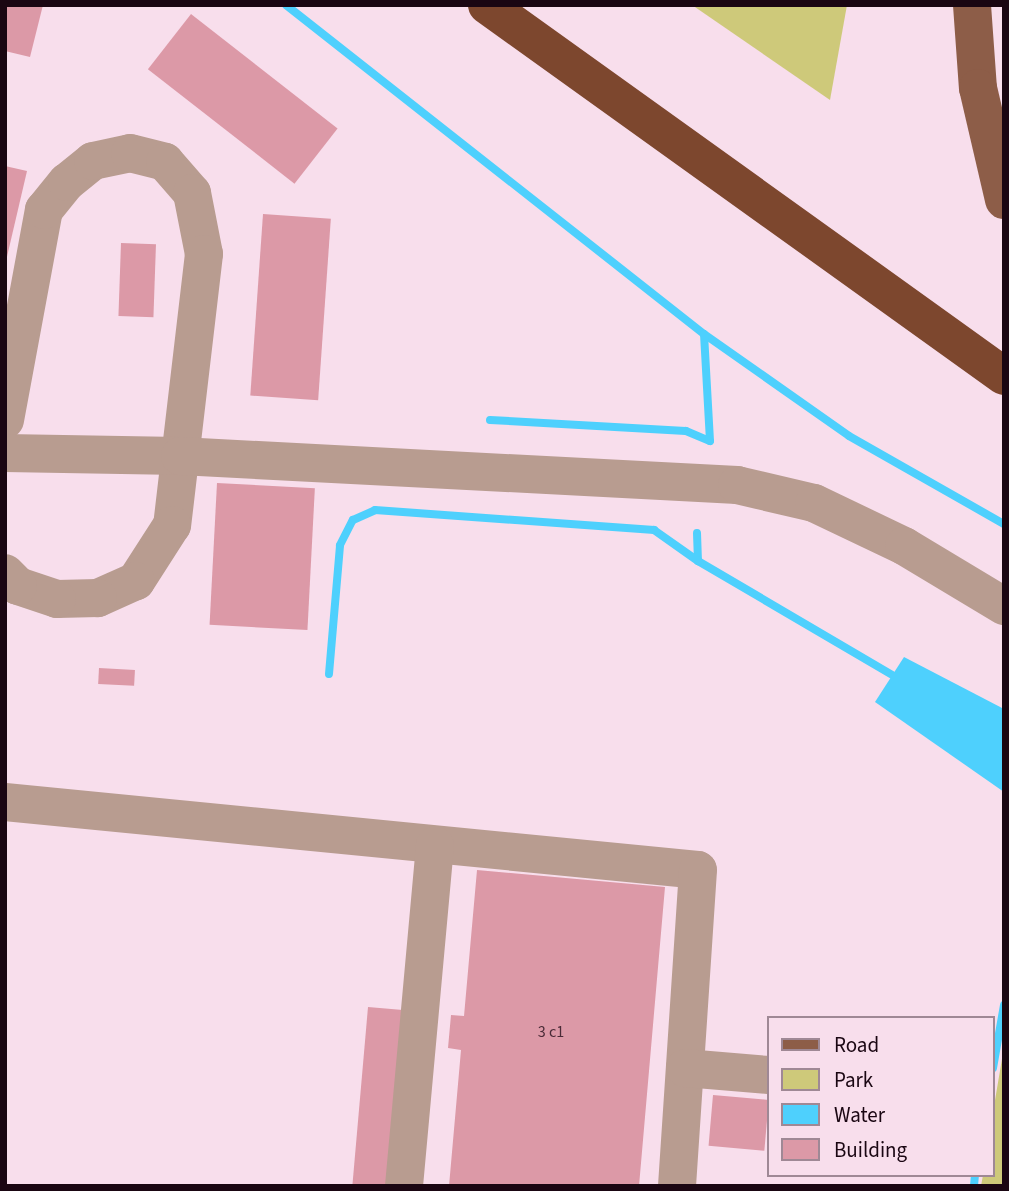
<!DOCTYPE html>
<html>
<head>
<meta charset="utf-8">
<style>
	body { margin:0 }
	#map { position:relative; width:1009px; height:1191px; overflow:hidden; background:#f8deec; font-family:"Source Sans 3",sans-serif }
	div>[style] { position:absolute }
	.green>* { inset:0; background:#cec97a }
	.water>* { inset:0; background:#4ed0fd }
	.stream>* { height:8px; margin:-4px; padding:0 4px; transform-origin:4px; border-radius:4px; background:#4ed0fd }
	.building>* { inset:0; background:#dc99a7; transform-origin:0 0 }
	.minor>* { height:38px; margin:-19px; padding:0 19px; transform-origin:19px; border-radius:19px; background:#b89c90 }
	.major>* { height:38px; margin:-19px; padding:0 19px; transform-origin:19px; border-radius:19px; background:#8d5d48 }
	.highway>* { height:38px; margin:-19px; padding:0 19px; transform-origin:19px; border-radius:19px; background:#7d472e }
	span { translate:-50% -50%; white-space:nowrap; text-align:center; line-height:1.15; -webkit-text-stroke:6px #f8deec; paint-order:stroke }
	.number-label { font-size:16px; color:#4a2b37 }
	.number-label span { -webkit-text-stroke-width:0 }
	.frame { position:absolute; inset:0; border:7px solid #1a0612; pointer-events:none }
	.legend { position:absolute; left:767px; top:1016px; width:228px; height:161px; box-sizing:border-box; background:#f8deec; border:2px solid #9f8895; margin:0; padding:9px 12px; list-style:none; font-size:21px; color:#1a0612 }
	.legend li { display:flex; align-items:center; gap:14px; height:35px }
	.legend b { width:35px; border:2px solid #9f8895 }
</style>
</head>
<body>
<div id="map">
	<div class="green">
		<i style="clip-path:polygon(692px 5px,847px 5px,830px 100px)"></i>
		<i style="clip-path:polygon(1004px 1047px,1004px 1186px,981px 1186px,983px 1175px,993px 1175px,993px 1112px)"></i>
	</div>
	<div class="water">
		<i style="clip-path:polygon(904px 657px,1004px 709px,1004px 792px,875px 702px)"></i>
	</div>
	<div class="stream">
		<i style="left:286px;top:5px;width:532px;rotate:38.21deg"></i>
		<i style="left:704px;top:334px;width:177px;rotate:35.1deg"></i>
		<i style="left:849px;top:436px;width:178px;rotate:29.6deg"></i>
		<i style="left:490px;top:420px;width:196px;rotate:3.2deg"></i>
		<i style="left:686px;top:431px;width:26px;rotate:23deg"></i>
		<i style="left:710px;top:441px;width:107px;rotate:-93.2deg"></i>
		<i style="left:697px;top:533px;width:28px;rotate:88deg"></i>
		<i style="left:698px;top:561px;width:225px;rotate:30.4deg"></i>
		<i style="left:329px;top:674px;width:129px;rotate:-85.1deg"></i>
		<i style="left:340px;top:545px;width:28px;rotate:-63deg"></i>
		<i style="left:353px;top:520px;width:24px;rotate:-24deg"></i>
		<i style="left:375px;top:510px;width:280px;rotate:4.1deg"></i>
		<i style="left:654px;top:530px;width:54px;rotate:35.2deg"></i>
		<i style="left:993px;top:1068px;width:64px;rotate:-80.1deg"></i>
		<i style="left:974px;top:1186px;width:11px;rotate:-85deg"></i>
	</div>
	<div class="building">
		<i style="clip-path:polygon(5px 5px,43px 5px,30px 57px,5px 51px)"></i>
		<i style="left:191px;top:14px;width:186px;height:70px;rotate:38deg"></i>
		<i style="clip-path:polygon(5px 166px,27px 171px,6px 261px,5px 261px)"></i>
		<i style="left:263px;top:214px;width:68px;height:182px;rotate:4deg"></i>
		<i style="left:121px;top:243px;width:35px;height:73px;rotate:2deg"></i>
		<i style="left:217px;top:483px;width:98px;height:142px;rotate:3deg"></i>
		<i style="left:99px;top:668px;width:36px;height:16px;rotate:3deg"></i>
		<i style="clip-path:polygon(477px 870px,665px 887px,639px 1186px,449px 1186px,461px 1050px,448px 1048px,451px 1015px,464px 1016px)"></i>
		<i style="left:368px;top:1007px;width:35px;height:180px;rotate:5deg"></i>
		<i style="left:713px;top:1095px;width:56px;height:51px;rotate:5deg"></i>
	</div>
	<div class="minor">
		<i style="left:5px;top:420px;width:214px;rotate:-79.5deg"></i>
		<i style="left:44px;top:210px;width:36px;rotate:-51deg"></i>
		<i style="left:67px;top:182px;width:33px;rotate:-39deg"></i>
		<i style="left:93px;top:161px;width:38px;rotate:-12deg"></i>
		<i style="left:130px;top:153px;width:36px;rotate:14deg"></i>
		<i style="left:165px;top:162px;width:41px;rotate:48.9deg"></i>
		<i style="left:192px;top:193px;width:62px;rotate:78.9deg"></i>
		<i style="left:204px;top:254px;width:273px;rotate:96.7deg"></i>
		<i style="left:172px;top:525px;width:67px;rotate:122.7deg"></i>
		<i style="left:136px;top:581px;width:42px;rotate:155.9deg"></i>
		<i style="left:98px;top:598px;width:41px;rotate:178.6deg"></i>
		<i style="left:57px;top:599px;width:41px;rotate:-161.6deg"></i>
		<i style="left:18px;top:586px;width:18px;rotate:-135deg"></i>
		<i style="left:5px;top:453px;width:175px;rotate:1deg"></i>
		<i style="left:180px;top:456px;width:558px;rotate:2.98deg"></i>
		<i style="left:737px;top:485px;width:79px;rotate:13.2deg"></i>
		<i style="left:814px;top:503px;width:100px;rotate:25.5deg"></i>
		<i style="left:904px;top:546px;width:117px;rotate:31deg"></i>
		<i style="left:5px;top:802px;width:696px;rotate:5.6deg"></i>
		<i style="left:698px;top:870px;width:317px;rotate:93.8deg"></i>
		<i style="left:685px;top:1068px;width:84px;rotate:4.8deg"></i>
		<i style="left:404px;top:1186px;width:342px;rotate:-84.8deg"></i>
	</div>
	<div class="major">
		<i style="left:972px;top:5px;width:83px;rotate:85.9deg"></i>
		<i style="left:978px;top:88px;width:115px;rotate:76.9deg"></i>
	</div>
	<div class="highway">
		<i style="left:487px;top:5px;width:636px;rotate:35.66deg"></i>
	</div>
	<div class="number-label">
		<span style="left:551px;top:1032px">3 с1</span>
	</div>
	<div class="frame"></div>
	<ul class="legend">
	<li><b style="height:9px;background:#8d5d48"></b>Road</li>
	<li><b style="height:19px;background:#cec97a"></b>Park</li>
	<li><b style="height:19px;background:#4ed0fd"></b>Water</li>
	<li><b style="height:19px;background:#dc99a7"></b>Building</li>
	</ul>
</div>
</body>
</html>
